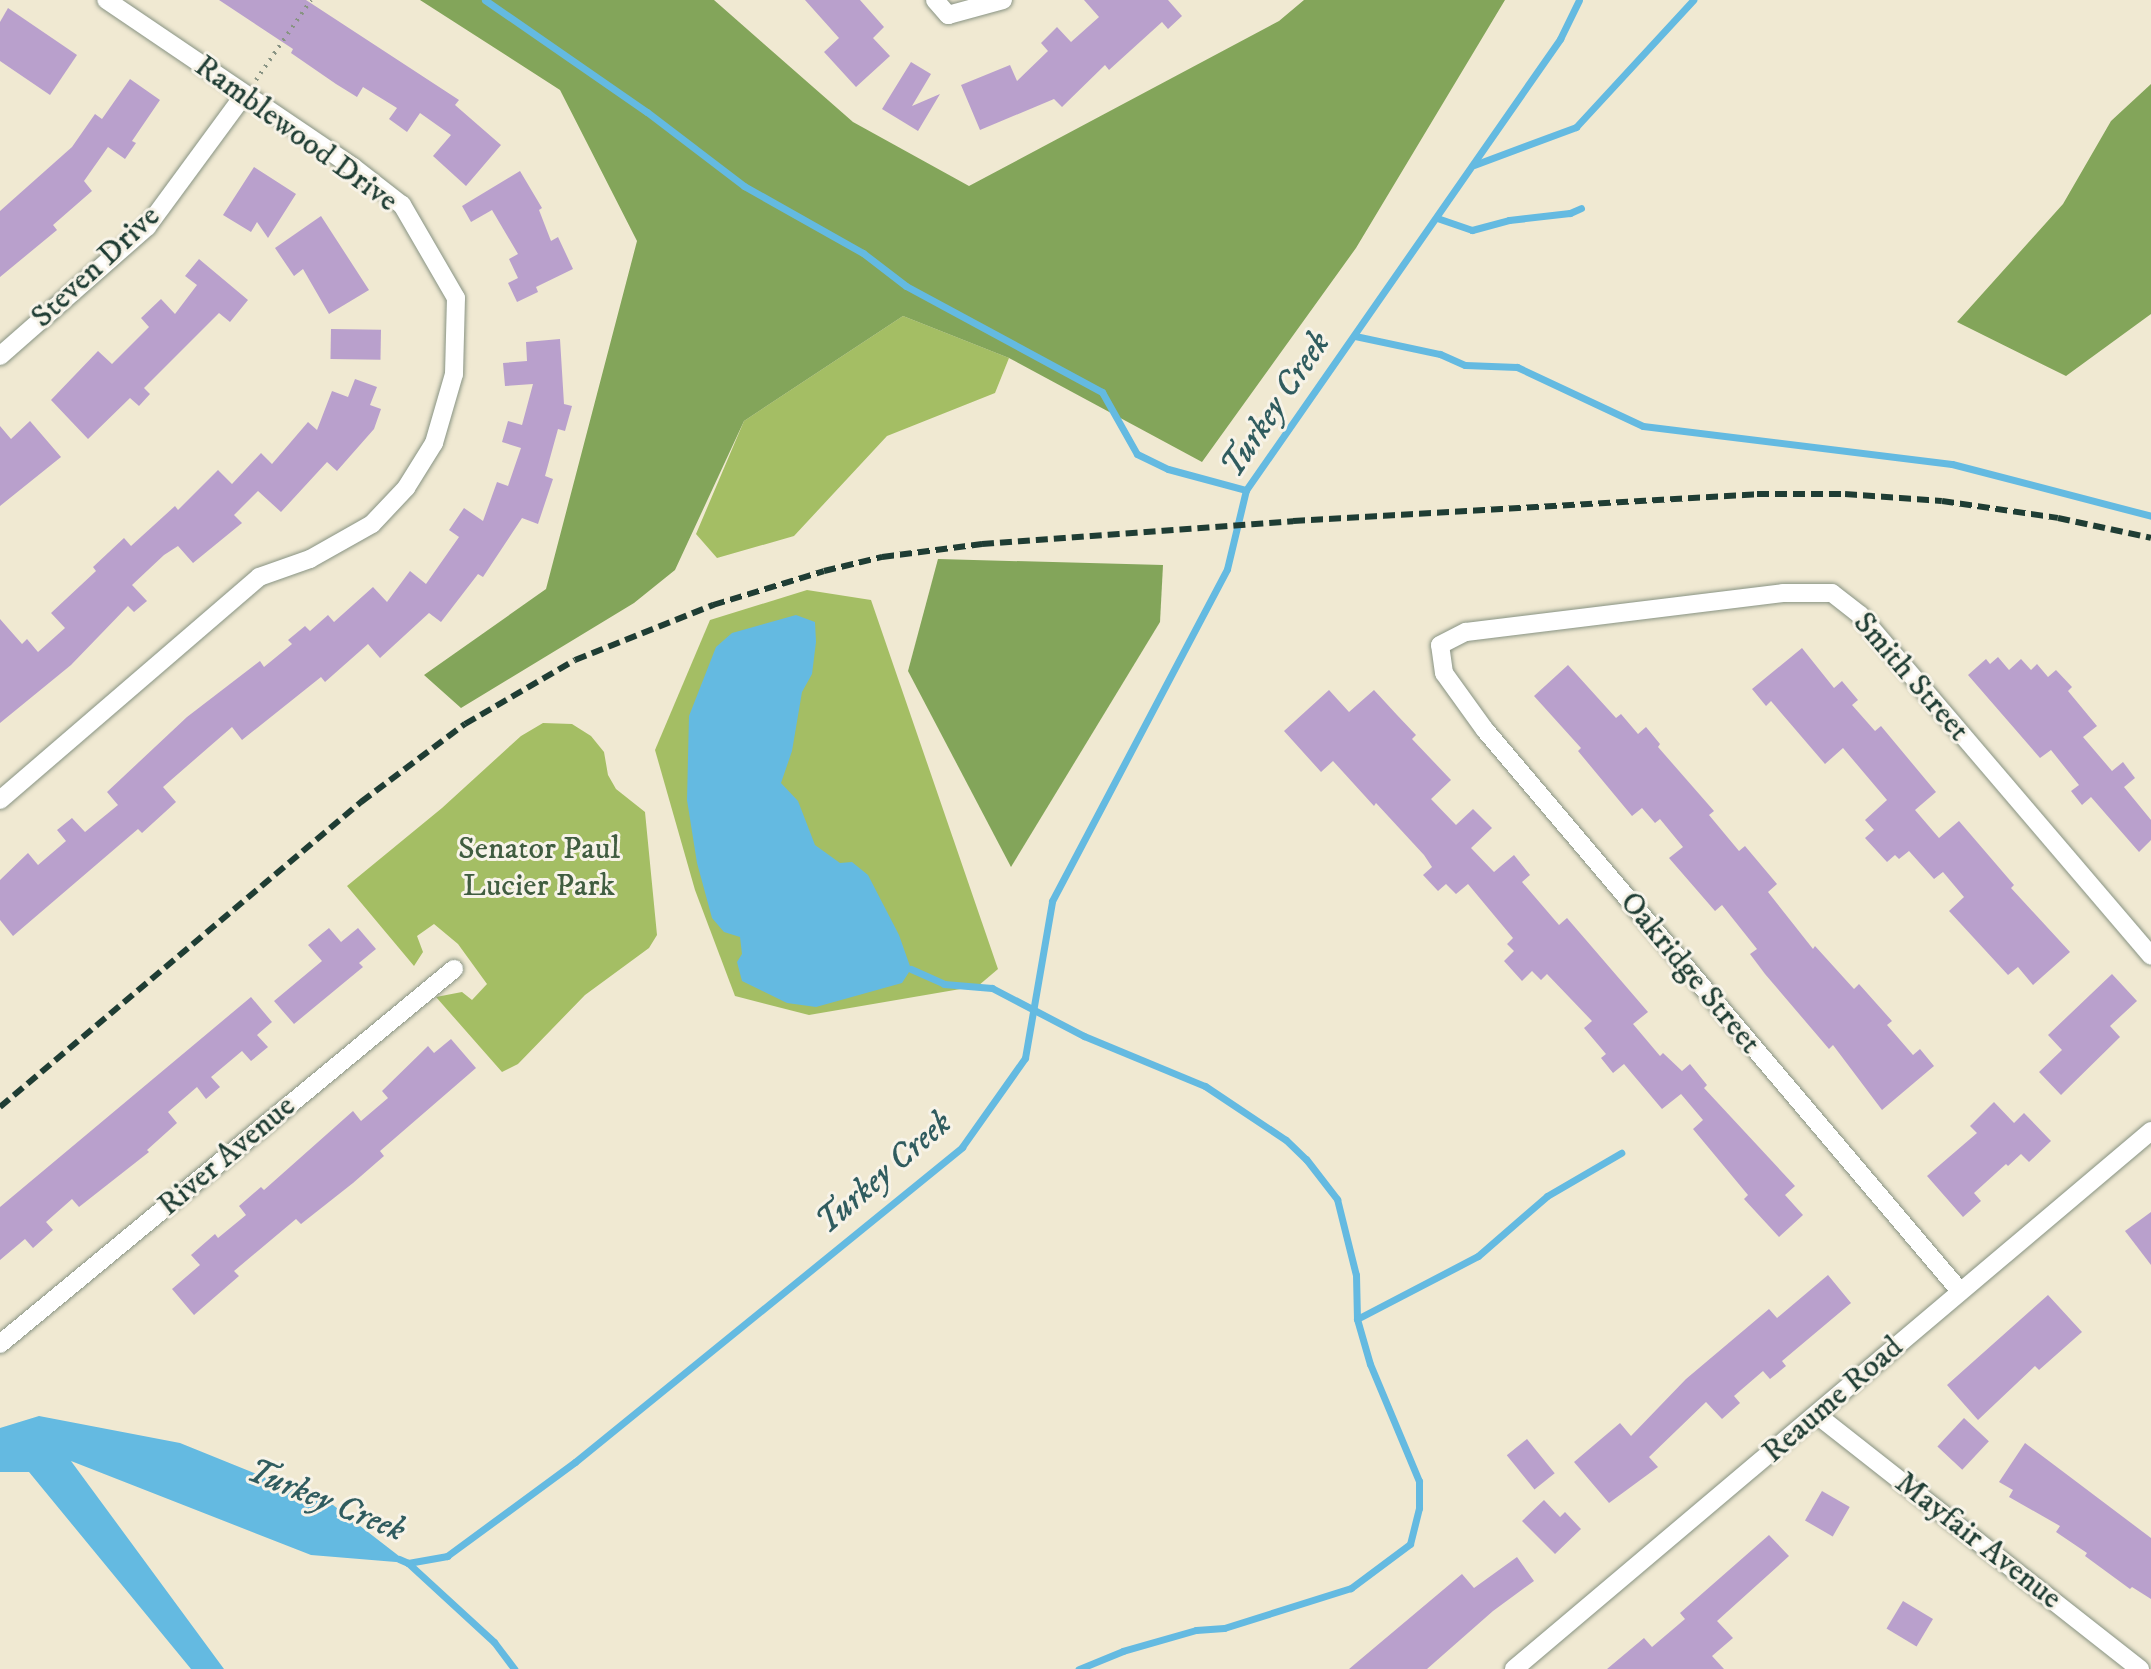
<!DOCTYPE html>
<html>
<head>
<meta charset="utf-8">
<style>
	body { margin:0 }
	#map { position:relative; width:2151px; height:1669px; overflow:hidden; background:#f0e9d2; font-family:"IM FELL DW Pica",serif }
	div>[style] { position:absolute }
	.green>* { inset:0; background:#a4be64 }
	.forest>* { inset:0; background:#83a55a }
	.water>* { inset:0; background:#64bae1 }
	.stream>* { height:7px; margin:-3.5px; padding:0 3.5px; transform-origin:3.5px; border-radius:3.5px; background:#64bae1 }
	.building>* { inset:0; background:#b9a0cc; transform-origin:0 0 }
	.path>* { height:4px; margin-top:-2px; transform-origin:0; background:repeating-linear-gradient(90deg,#889383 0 2px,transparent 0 8px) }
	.roads { filter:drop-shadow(0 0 2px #889383) drop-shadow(0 0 2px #889383) }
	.minor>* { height:18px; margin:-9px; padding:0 9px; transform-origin:9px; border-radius:9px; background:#fff }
	.rail>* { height:6px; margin-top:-3px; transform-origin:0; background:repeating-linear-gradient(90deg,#1f3d34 0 12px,transparent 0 18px) }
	span { translate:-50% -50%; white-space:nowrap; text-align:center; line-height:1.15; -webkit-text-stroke:6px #f7f3e8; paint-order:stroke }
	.street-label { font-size:32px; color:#1f3d34 }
	.park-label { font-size:32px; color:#405d40 }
	.water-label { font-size:34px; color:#305c5f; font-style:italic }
</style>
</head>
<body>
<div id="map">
	<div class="green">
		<i style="clip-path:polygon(903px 316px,1009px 358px,995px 393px,887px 436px,794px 536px,717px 558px,696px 534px,744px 421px)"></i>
		<i style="clip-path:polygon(807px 590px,871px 600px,998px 969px,978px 986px,809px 1015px,735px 996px,695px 890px,655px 750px,710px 620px)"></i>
		<i style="clip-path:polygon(543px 723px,572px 724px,591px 736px,604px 752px,608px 775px,616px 789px,645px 812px,657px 935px,649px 948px,585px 995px,518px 1064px,502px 1072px,436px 997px,462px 992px,472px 1000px,487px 984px,458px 944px,434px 924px,417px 936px,423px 952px,414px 966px,347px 886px,442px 808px,521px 736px)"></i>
	</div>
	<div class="forest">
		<i style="clip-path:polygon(420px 0,714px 0,853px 122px,969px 186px,1279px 21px,1304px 0,1505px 0,1356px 248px,1202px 462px,1009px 358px,903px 316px,744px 421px,675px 570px,634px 603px,461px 708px,424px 675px,546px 589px,637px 241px,560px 90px)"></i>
		<i style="clip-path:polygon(2151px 84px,2151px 314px,2066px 376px,1957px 322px,2063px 204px,2111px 121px)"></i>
		<i style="clip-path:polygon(938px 559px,1163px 565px,1160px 622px,1011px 867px,908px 671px)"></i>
	</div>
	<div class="water">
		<i style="clip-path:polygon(796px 615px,815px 622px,816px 642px,812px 674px,802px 692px,792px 751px,781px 783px,798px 801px,815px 845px,840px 863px,852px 862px,868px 875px,899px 935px,911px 969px,902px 983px,816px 1007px,787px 1003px,742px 981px,737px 962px,742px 954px,740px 937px,724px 932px,712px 918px,697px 863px,687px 800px,689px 716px,716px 647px,732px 633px)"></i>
		<i style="clip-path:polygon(39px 1416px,180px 1443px,333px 1505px,408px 1563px,311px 1555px,71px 1461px,224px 1669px,191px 1669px,29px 1472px,0 1472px,0 1428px)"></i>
	</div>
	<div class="stream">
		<i style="left:485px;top:0;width:197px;rotate:34.7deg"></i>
		<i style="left:647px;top:112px;width:122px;rotate:37.3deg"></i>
		<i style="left:744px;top:186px;width:137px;rotate:29.4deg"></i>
		<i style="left:863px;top:253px;width:54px;rotate:37.5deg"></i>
		<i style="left:906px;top:286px;width:223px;rotate:28.4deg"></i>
		<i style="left:1102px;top:392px;width:71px;rotate:60.6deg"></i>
		<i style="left:1137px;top:454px;width:34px;rotate:26deg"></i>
		<i style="left:1168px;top:469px;width:81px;rotate:15.1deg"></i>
		<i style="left:1474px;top:165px;width:109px;rotate:-20.4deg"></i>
		<i style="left:1576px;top:127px;width:173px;rotate:-47.3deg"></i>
		<i style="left:1437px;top:218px;width:37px;rotate:19deg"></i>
		<i style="left:1472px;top:230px;width:38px;rotate:-15deg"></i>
		<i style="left:1509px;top:220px;width:61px;rotate:-6.5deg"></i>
		<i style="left:1570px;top:213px;width:12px;rotate:-24deg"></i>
		<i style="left:1355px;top:336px;width:87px;rotate:12deg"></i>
		<i style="left:1440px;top:354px;width:27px;rotate:24deg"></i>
		<i style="left:1465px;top:365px;width:52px;rotate:2.2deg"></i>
		<i style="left:1517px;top:367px;width:139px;rotate:25.1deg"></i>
		<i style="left:1643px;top:426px;width:311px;rotate:7deg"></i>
		<i style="left:1952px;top:464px;width:206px;rotate:14.6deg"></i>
		<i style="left:911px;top:969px;width:36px;rotate:24deg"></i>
		<i style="left:944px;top:984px;width:48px;rotate:4.8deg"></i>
		<i style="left:992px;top:988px;width:104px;rotate:27.6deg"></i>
		<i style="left:1084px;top:1036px;width:131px;rotate:22.5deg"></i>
		<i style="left:1205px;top:1086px;width:97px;rotate:33.7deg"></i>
		<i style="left:1286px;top:1140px;width:28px;rotate:44deg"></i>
		<i style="left:1306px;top:1159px;width:51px;rotate:52.2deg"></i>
		<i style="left:1337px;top:1199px;width:78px;rotate:76deg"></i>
		<i style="left:1356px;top:1275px;width:44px;rotate:88.7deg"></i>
		<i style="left:1357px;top:1319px;width:47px;rotate:73.9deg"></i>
		<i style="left:1370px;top:1364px;width:127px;rotate:67.3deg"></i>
		<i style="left:1419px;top:1481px;width:27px;rotate:90deg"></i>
		<i style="left:1419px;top:1508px;width:37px;rotate:104deg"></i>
		<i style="left:1410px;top:1544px;width:74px;rotate:143.3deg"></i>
		<i style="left:1351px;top:1588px;width:133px;rotate:162.5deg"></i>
		<i style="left:1224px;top:1628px;width:28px;rotate:176deg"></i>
		<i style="left:1196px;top:1630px;width:76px;rotate:164deg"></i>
		<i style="left:1123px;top:1651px;width:48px;rotate:157.8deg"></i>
		<i style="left:1357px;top:1319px;width:136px;rotate:-27.5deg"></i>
		<i style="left:1478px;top:1256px;width:91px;rotate:-41deg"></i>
		<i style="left:1547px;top:1196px;width:86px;rotate:-30.2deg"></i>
		<i style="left:399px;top:1559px;width:10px;rotate:24deg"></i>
		<i style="left:408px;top:1563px;width:40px;rotate:-10deg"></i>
		<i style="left:447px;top:1556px;width:159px;rotate:-36.3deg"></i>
		<i style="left:575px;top:1462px;width:499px;rotate:-39.1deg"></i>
		<i style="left:962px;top:1147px;width:109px;rotate:-54.7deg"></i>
		<i style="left:1025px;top:1058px;width:159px;rotate:-80.2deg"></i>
		<i style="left:1052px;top:901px;width:375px;rotate:-62.2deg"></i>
		<i style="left:1227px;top:569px;width:81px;rotate:-76.5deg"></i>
		<i style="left:1246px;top:490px;width:550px;rotate:-55.15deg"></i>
		<i style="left:1560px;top:39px;width:43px;rotate:-64deg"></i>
		<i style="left:408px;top:1563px;width:117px;rotate:42.6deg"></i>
		<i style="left:494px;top:1642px;width:34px;rotate:53deg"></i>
	</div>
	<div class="building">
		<i style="clip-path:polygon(219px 0,306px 0,459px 100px,455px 105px,501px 145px,466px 186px,433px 156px,451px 135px,420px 113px,407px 132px,389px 119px,397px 108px,363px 87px,357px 97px,336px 84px,291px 53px,293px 49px)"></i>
		<i style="clip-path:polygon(805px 0,860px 0,884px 27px,873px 38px,890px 56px,856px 87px,824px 52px,839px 38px)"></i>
		<i style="clip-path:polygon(1084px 0,1168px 0,1182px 16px,1168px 29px,1162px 22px,1109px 70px,1105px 65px,1062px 107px,1054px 99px,980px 130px,961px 85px,1010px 65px,1017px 81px,1048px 51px,1041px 43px,1057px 27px,1071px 42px,1099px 17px)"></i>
		<i style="clip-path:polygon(8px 8px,77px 55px,50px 95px,0 61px,0 22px)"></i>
		<i style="clip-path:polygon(911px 62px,931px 74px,912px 106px,940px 94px,918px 131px,882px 109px)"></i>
		<i style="clip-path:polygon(130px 79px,160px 100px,132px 141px,136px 143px,125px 159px,108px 147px,84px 181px,92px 191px,53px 225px,57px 230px,0 277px,0 211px,72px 147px,95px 114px,102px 119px)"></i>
		<i style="clip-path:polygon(254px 167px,296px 194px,268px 238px,257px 222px,251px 232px,223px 215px)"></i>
		<i style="clip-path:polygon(520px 171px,542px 208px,539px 210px,551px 241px,558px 237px,573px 269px,536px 287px,538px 292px,517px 302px,508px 283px,518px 278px,509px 259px,518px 254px,492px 210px,471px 222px,462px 206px)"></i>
		<i style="clip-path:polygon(321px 216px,369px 290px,329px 314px,303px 269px,294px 276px,275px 248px)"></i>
		<i style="clip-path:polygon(199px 259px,248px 300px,230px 322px,219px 313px,144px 388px,150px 394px,139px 406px,130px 398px,88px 439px,51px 400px,98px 351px,112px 364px,149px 327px,141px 318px,161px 299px,175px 314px,197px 285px,185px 276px)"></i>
		<i style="left:331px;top:329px;width:50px;height:30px;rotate:1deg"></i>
		<i style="clip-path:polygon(560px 339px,564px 404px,572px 406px,565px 431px,558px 429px,545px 476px,553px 479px,538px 524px,522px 518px,483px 577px,478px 574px,441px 622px,429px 613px,380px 658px,368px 644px,325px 682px,321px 677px,242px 740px,232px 727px,163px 787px,176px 802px,142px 833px,138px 829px,13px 936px,0 920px,0 880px,28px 853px,38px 865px,66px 841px,57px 830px,72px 818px,85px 832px,118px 805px,107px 792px,187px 717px,260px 661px,264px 667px,292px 644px,288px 640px,305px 626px,310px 631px,328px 615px,334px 622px,373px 587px,387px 602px,410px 571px,426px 584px,459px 537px,449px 530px,464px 508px,483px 521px,497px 482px,508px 486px,521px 448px,502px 442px,508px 421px,522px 425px,533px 384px,505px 386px,503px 363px,527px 361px,526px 342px)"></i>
		<i style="clip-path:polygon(355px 379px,377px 387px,370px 405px,381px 409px,374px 429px,337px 471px,327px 462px,281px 512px,258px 491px,234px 515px,242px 523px,193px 563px,178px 546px,164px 555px,132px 585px,147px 601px,134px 612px,128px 606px,71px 665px,0 723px,0 619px,22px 644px,27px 639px,38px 652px,65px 628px,51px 613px,96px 571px,93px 567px,124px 538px,131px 546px,175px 506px,178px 510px,218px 470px,232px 484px,261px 453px,272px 464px,308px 422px,317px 430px,332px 391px,348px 397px)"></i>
		<i style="clip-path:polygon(30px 421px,61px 457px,0 506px,0 426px,11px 439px)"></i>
		<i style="clip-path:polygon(1802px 648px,1834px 688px,1842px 681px,1858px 700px,1852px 705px,1875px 731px,1881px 726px,1936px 792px,1915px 810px,1939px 838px,1959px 821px,2014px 885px,2011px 888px,2070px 952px,2033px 985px,2018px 967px,2008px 975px,1949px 911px,1964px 897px,1943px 872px,1934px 879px,1909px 851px,1899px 859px,1895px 855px,1887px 862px,1865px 838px,1874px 830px,1865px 820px,1887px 800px,1843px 748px,1825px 764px,1771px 701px,1766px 706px,1752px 689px)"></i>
		<i style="clip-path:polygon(1998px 657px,2009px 670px,2021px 659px,2031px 670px,2037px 664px,2048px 677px,2056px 670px,2072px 687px,2068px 691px,2097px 726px,2083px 737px,2112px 771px,2123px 762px,2135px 778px,2124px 787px,2151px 820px,2151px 840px,2139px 852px,2091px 797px,2082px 805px,2071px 791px,2079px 785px,2051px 750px,2040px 758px,1968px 675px,1986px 659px,1990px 664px)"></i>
		<i style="clip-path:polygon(1568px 665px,1616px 718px,1621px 714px,1638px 734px,1646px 727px,1660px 744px,1658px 747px,1714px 811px,1709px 815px,1739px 851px,1745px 846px,1777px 884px,1768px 892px,1813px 949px,1815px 946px,1854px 989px,1859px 984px,1892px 1021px,1887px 1025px,1913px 1055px,1920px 1049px,1934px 1066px,1882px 1110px,1833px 1045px,1829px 1049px,1765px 974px,1750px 954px,1757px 949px,1722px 905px,1715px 911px,1669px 858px,1683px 847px,1660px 819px,1655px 823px,1642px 808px,1632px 816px,1578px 751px,1581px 748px,1534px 696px)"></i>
		<i style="clip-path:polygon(1329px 690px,1349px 712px,1374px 690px,1397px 715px,1416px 735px,1412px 739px,1451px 780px,1431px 799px,1456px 825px,1473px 809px,1492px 828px,1471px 848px,1494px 872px,1514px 855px,1530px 875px,1522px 882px,1559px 925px,1567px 918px,1648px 1012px,1633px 1024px,1660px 1056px,1663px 1053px,1682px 1071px,1690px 1064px,1707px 1085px,1704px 1088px,1795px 1186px,1785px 1195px,1803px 1215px,1779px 1237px,1744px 1199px,1748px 1195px,1693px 1129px,1703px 1120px,1681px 1094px,1662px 1109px,1624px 1064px,1613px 1073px,1601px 1058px,1606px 1054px,1584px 1028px,1592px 1021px,1547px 974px,1541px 980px,1532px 971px,1522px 981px,1504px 961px,1514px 951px,1507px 944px,1513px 938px,1468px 884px,1456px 894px,1446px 884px,1438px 891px,1423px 875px,1432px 867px,1424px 855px,1376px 803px,1374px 806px,1333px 761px,1321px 772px,1284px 731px)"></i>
		<i style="clip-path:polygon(329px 928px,341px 942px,358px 928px,376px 949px,359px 963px,363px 967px,294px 1024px,274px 1001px,322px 961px,308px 945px)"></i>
		<i style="clip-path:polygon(2112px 974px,2137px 1001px,2110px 1026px,2120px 1037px,2061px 1095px,2039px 1072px,2062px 1050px,2048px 1035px)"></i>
		<i style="clip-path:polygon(251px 997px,272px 1022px,257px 1035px,268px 1047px,251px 1061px,242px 1051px,211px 1077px,220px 1087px,206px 1099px,197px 1087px,168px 1112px,177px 1123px,147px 1150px,149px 1152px,79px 1207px,72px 1199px,46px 1222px,53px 1230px,33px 1248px,25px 1239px,0 1260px,0 1207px)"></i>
		<i style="clip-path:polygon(451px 1039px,476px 1068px,380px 1151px,384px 1156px,353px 1183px,301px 1224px,296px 1219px,234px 1271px,239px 1276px,194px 1315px,172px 1289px,200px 1265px,191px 1255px,215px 1234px,218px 1238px,246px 1215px,239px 1206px,261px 1187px,264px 1190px,353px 1111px,361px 1121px,388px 1098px,382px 1091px,428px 1046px,434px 1053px)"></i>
		<i style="clip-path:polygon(1994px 1102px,2014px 1123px,2024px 1113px,2051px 1141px,2029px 1162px,2021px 1154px,2008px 1166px,2006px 1164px,1974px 1193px,1981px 1201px,1963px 1217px,1927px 1176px,1977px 1133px,1970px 1126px)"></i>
		<i style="clip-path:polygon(2151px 1212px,2151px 1265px,2125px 1231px)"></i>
		<i style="clip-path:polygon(1828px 1275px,1851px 1303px,1782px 1361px,1786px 1366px,1770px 1379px,1763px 1371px,1734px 1396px,1740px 1403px,1722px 1419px,1706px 1402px,1649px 1457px,1658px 1467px,1609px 1503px,1574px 1462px,1620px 1423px,1631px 1436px,1686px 1379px,1769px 1309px,1777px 1318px)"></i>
		<i style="clip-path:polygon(2048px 1295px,2082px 1332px,2039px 1370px,2035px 1366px,1978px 1420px,1947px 1385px)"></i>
		<i style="left:1964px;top:1418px;width:34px;height:39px;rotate:43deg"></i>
		<i style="left:1527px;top:1439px;width:44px;height:26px;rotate:51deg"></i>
		<i style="clip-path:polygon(2025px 1443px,2151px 1538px,2151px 1599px,2132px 1587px,2130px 1589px,2085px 1556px,2087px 1553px,2056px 1532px,2060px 1526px,2009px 1497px,2013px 1490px,1999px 1482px)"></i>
		<i style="left:1822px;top:1491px;width:32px;height:34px;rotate:30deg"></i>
		<i style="clip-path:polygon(1544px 1500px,1560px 1517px,1565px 1512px,1581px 1529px,1555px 1554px,1522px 1521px)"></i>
		<i style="clip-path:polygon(1769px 1535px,1789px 1556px,1717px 1621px,1733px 1638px,1712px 1656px,1724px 1669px,1607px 1669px,1644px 1638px,1652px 1647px,1685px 1619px,1680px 1613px)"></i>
		<i style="clip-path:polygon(1517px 1557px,1534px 1581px,1493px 1611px,1427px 1669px,1349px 1669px,1462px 1574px,1474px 1588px)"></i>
		<i style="left:1903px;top:1601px;width:35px;height:32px;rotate:31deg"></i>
	</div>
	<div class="path">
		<i style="left:256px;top:80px;width:97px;rotate:-55.5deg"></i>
	</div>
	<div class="roads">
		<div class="minor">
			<i style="left:935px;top:0;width:20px;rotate:49deg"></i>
			<i style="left:948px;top:15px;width:57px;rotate:-15.3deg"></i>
			<i style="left:0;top:356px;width:196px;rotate:-41.3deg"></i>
			<i style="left:147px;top:227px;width:164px;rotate:-53.7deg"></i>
			<i style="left:0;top:800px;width:342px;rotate:-40.7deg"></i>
			<i style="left:259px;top:577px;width:54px;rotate:-19.4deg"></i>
			<i style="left:310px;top:559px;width:71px;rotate:-29.4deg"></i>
			<i style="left:372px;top:524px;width:50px;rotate:-46.6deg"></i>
			<i style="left:406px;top:488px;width:53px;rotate:-58.1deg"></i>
			<i style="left:434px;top:443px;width:72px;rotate:-73.8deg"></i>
			<i style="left:454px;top:374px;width:76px;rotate:-88.5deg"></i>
			<i style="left:456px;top:298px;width:108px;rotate:-120.1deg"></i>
			<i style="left:402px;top:205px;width:62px;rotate:-142.2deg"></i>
			<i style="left:353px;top:167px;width:298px;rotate:-145.9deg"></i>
			<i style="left:1960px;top:1291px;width:735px;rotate:-130.25deg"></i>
			<i style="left:1485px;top:730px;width:70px;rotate:-125.7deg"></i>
			<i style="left:1444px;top:673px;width:28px;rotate:-98deg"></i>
			<i style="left:1440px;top:645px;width:29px;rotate:-27deg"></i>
			<i style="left:1466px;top:632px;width:319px;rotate:-7deg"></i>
			<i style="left:1783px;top:593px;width:49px"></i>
			<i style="left:1832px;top:593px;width:36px;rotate:38deg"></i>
			<i style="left:1860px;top:615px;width:448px;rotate:49.5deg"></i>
			<i style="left:0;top:1344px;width:589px;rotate:-39.56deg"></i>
			<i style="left:1817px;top:1415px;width:411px;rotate:38.2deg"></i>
			<i style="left:1514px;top:1669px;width:834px;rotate:-40.18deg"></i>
		</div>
	</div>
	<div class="rail">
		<i style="left:0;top:1107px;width:473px;rotate:-40.2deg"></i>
		<i style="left:361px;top:802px;width:130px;rotate:-36.9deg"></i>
		<i style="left:465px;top:724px;width:127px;rotate:-30.2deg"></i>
		<i style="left:575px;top:660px;width:149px;rotate:-21.7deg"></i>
		<i style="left:713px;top:605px;width:116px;rotate:-17deg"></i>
		<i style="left:824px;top:571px;width:60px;rotate:-13.6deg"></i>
		<i style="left:882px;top:557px;width:101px;rotate:-7.4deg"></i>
		<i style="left:982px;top:544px;width:312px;rotate:-4.2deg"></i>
		<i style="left:1293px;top:521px;width:465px;rotate:-3.3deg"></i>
		<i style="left:1757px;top:494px;width:88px"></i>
		<i style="left:1845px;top:494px;width:97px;rotate:4.1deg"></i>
		<i style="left:1942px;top:501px;width:117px;rotate:8.3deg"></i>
		<i style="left:2058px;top:518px;width:95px;rotate:12.1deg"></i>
	</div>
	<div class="street-label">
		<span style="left:296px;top:134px;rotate:36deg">Ramblewood Drive</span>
		<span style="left:96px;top:267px;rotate:-43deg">Steven Drive</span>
		<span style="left:1911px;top:677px;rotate:49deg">Smith Street</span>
		<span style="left:1690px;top:973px;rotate:50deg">Oakridge Street</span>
		<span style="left:227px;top:1156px;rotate:-40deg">River Avenue</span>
		<span style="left:1833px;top:1400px;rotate:-41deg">Reaume Road</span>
		<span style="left:1978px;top:1541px;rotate:38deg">Mayfair Avenue</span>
	</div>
	<div class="park-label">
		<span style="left:539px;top:868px">Senator Paul<br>Lucier Park</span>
	</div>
	<div class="water-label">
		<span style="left:1276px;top:405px;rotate:-56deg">Turkey Creek</span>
		<span style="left:884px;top:1173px;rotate:-41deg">Turkey Creek</span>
		<span style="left:326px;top:1501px;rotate:22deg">Turkey Creek</span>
	</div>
</div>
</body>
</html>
